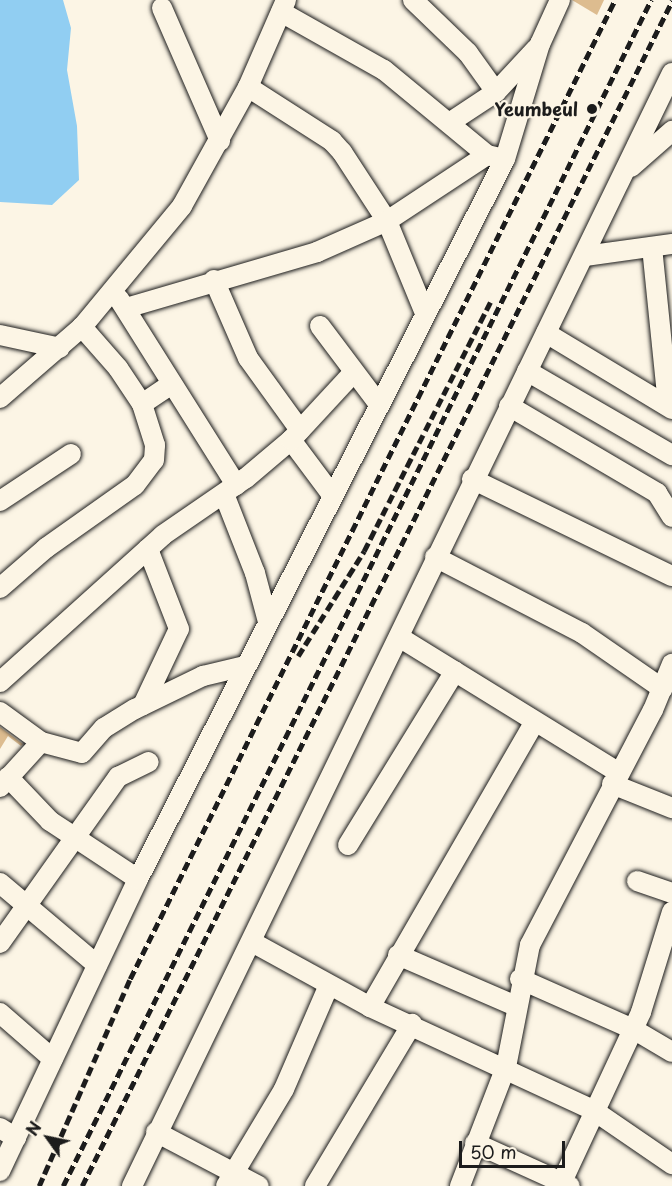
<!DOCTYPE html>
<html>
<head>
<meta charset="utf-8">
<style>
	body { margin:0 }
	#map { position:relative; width:672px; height:1186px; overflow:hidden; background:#fcf5e5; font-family:"Playpen Sans",sans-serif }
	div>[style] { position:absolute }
	.water>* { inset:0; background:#91cef2 }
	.building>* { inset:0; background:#ddbc8f }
	.roads { filter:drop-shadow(0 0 2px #1c1c1c) drop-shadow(0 0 2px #1c1c1c) }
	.minor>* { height:20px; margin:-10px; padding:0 10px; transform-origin:10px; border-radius:10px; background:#fcf5e5 }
	.rail>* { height:4.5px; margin-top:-2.25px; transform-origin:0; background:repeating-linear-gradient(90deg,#1c1c1c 0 9px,transparent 0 13.5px) }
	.dots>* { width:16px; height:16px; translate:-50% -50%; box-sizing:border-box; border:3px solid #fcf5e5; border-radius:50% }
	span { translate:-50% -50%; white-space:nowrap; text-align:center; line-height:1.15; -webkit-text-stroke:4.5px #fcf5e5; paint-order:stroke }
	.poi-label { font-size:18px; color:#1c1c1c; font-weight:700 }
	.right { translate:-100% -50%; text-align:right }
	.north { position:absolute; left:18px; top:1108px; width:60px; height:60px; -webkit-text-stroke:4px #fcf5e5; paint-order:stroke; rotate:303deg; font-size:16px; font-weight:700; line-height:24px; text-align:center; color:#1c1c1c }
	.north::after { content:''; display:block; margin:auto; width:21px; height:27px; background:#1c1c1c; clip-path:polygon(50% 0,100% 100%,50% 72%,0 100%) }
	.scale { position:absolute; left:459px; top:1141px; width:106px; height:27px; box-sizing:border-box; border:3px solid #1c1c1c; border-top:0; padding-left:8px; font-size:18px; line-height:21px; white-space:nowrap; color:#1c1c1c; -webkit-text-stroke:4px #fcf5e5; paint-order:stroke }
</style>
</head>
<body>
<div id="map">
	<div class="water">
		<i style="clip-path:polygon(0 0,63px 0,71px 28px,67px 70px,77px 126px,79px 180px,52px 205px,0 202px)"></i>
	</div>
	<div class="building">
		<i style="clip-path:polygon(572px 0,604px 0,597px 15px)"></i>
		<i style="clip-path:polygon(0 727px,23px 744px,21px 746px,8px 736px,0 749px)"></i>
	</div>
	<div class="roads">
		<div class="minor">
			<i style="left:413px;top:0;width:76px;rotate:43.9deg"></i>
			<i style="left:468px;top:53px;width:48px;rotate:54.3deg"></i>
			<i style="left:162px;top:8px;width:145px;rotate:66.4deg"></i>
			<i style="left:281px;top:12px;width:118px;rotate:29.4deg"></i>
			<i style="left:384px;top:70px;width:134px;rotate:39.5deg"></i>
			<i style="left:248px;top:87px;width:100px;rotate:32.7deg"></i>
			<i style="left:332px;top:141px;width:15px;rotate:48deg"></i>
			<i style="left:342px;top:152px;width:82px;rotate:56.9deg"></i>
			<i style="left:387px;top:221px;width:100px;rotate:67.6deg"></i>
			<i style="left:449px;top:123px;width:56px;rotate:-33.4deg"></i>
			<i style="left:496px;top:92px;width:59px;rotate:-47.1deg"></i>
			<i style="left:631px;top:167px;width:55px;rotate:-41.3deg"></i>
			<i style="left:652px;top:247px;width:158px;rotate:84.2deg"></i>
			<i style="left:585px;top:256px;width:88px;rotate:-7.9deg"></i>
			<i style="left:214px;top:280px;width:85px;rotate:66.4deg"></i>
			<i style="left:248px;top:358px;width:89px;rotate:54.2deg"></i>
			<i style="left:119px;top:299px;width:220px;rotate:57.8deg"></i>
			<i style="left:126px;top:308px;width:199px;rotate:-16.3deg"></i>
			<i style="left:317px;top:252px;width:77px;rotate:-23.9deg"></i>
			<i style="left:387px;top:221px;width:120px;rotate:-33.4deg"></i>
			<i style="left:487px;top:155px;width:18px;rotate:13deg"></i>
			<i style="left:320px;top:326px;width:96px;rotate:53deg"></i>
			<i style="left:546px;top:333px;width:147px;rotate:31.1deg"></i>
			<i style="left:0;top:335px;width:61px;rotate:12.2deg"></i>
			<i style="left:527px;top:371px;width:168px;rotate:30.1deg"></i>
			<i style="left:0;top:398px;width:108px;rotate:-40.9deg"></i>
			<i style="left:82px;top:327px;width:157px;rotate:-50.4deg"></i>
			<i style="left:182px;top:206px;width:136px;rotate:-61deg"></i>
			<i style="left:248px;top:87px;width:95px;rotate:-66.4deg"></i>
			<i style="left:142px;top:404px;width:36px;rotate:-34deg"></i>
			<i style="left:509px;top:406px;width:172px;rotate:30.4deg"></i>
			<i style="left:657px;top:493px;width:28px;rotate:58deg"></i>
			<i style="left:291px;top:440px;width:69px;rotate:53.3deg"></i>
			<i style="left:472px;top:479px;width:222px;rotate:25.9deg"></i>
			<i style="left:224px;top:494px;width:85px;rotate:68.6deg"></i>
			<i style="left:255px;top:573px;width:51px;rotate:75.1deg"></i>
			<i style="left:0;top:501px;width:85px;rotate:-33.5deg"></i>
			<i style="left:435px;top:557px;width:165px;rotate:27.3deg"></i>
			<i style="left:582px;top:633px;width:98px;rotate:34.7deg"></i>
			<i style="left:0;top:588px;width:61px;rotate:-41deg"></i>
			<i style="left:46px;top:548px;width:109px;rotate:-35.3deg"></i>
			<i style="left:135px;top:485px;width:31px;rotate:-53deg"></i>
			<i style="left:154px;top:460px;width:15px;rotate:-86deg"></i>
			<i style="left:155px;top:445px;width:43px;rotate:-107.6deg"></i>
			<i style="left:142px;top:404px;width:43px;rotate:-123.7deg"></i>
			<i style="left:118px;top:368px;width:55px;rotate:-131.3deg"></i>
			<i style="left:399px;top:637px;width:259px;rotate:31.7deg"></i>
			<i style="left:0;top:682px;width:219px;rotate:-42deg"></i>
			<i style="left:163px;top:535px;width:101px;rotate:-34.5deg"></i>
			<i style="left:246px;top:478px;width:59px;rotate:-40.2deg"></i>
			<i style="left:291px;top:440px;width:91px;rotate:-47.2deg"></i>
			<i style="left:143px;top:705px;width:84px;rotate:-64.7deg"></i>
			<i style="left:179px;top:629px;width:86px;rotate:-111.2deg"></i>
			<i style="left:0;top:712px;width:51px;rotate:36.2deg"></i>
			<i style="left:41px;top:742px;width:42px;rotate:15deg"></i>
			<i style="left:82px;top:753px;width:33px;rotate:-49deg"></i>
			<i style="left:104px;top:728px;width:36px;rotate:-32deg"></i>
			<i style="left:135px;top:709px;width:76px;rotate:-25.9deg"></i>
			<i style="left:203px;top:676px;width:43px;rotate:-13.4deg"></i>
			<i style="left:8px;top:777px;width:61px;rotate:46.3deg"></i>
			<i style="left:50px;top:821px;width:105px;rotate:33.4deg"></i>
			<i style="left:612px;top:784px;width:65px;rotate:21.8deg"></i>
			<i style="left:0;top:787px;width:61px;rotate:-47.7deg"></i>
			<i style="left:348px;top:845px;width:204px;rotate:-58.4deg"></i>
			<i style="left:637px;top:881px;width:37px;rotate:19deg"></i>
			<i style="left:0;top:883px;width:127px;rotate:40.2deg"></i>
			<i style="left:252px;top:942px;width:135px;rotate:28.8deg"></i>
			<i style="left:370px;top:1007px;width:246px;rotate:24.8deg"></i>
			<i style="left:593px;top:1110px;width:96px;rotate:34.4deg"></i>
			<i style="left:0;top:943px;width:204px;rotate:-54.6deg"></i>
			<i style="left:118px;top:777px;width:34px;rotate:-26deg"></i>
			<i style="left:398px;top:955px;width:129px;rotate:23.4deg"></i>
			<i style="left:520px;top:979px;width:124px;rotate:23.9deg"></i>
			<i style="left:633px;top:1029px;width:45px;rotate:30.5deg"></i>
			<i style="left:370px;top:1007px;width:328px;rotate:-60deg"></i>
			<i style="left:0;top:1013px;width:70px;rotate:41deg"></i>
			<i style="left:0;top:1128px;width:19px;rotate:32deg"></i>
			<i style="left:156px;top:1132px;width:116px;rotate:27.7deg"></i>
			<i style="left:475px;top:1143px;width:104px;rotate:24.4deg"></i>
			<i style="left:0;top:1171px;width:323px;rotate:-64.7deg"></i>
			<i style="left:138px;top:879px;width:808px;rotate:-62.99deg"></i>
			<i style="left:505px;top:159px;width:120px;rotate:-73.1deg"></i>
			<i style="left:540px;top:44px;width:48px;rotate:-65.6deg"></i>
			<i style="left:132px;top:1186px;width:1237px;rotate:-64.12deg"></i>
			<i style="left:226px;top:1186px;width:113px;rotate:-59.1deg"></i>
			<i style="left:284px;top:1089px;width:113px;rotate:-66.6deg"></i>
			<i style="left:315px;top:1186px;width:189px;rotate:-59.1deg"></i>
			<i style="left:460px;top:1186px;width:128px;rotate:-68.9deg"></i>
			<i style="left:506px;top:1067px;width:124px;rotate:-78.9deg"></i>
			<i style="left:530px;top:945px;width:265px;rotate:-62.4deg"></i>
			<i style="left:653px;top:710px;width:50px;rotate:-67.6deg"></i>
			<i style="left:560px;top:1186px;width:192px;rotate:-65deg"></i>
			<i style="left:641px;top:1012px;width:105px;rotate:-72.8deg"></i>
		</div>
	</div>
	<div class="rail">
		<i style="left:298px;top:656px;width:124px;rotate:-57.8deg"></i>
		<i style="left:364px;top:551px;width:280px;rotate:-63.1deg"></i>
		<i style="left:39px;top:1186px;width:226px;rotate:-66.3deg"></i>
		<i style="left:130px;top:979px;width:1093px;rotate:-63.65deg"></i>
		<i style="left:63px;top:1186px;width:1324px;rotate:-63.63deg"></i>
		<i style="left:82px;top:1186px;width:1324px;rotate:-63.53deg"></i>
	</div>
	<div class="dots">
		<i style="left:592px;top:109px;background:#1c1c1c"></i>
	</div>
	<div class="poi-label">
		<span class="right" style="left:578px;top:109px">Yeumbeul</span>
	</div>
	<div class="north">N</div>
	<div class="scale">50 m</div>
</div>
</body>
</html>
